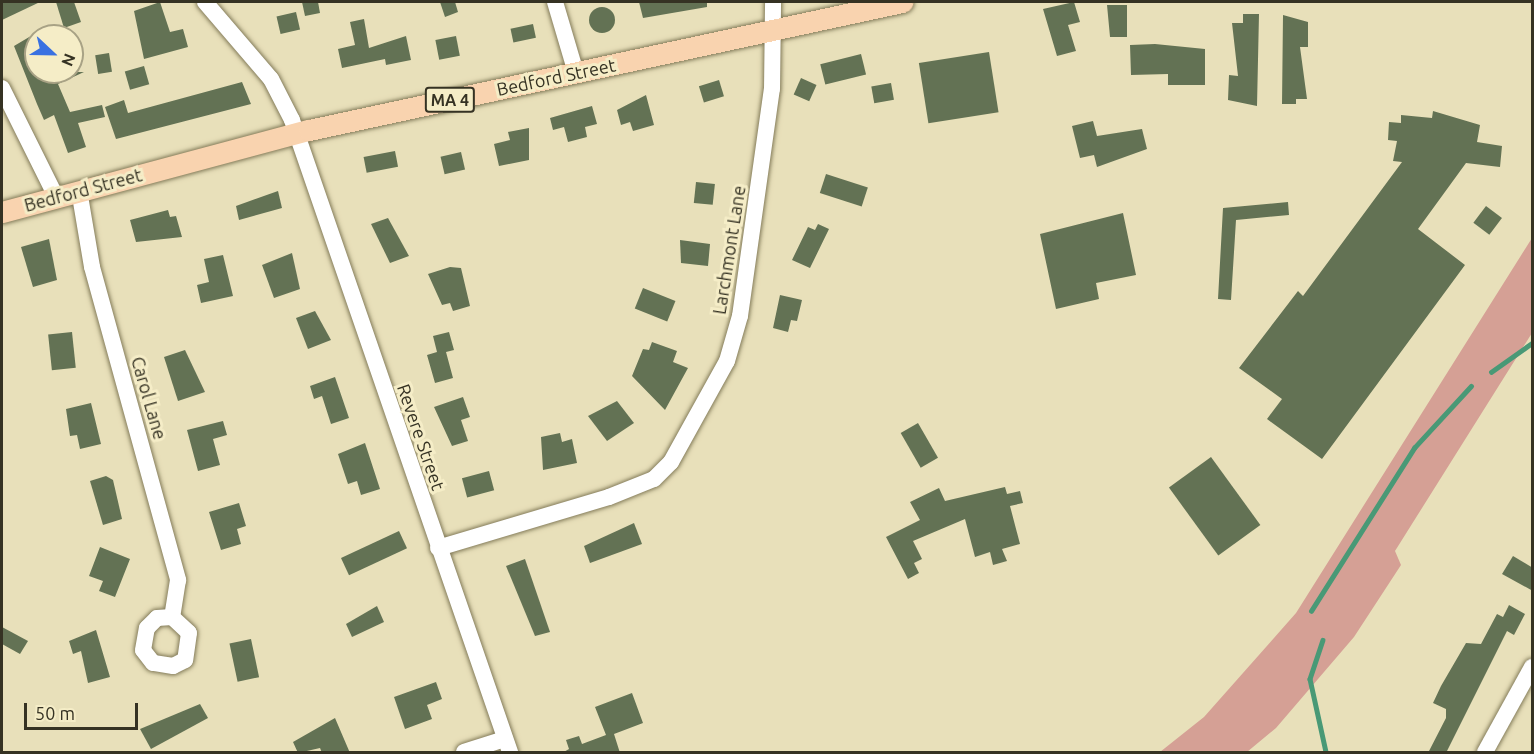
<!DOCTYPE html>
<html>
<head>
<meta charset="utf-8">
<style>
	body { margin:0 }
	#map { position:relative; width:1534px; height:754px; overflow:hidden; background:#e8e0ba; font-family:Ubuntu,sans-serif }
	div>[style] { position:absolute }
	.green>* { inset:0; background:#d5a095 }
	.stream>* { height:4.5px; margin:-2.25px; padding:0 2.25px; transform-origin:2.25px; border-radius:2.25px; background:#499976 }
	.building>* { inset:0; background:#637254; transform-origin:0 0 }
	.round { border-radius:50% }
	.roads { filter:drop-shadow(0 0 2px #847c5a) drop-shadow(0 0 2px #847c5a) }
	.minor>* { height:16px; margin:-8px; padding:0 8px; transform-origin:8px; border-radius:8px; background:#fff }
	.major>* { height:21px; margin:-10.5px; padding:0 10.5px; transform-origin:10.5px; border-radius:10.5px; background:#f9d3af }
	span { translate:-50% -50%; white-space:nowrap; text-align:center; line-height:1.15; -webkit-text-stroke:6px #f5edc7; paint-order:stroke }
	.shield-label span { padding:2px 4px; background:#f5edc7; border:2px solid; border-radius:4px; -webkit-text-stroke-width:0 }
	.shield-label { font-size:16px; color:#353223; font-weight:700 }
	.street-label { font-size:18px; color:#353223 }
	.frame { position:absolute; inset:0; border:3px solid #353223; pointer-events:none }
	.north { position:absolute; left:24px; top:24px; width:60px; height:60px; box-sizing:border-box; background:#f5edc7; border:2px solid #a8a285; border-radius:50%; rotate:112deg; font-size:16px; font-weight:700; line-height:24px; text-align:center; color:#353223 }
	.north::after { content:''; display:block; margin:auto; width:21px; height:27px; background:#3971e1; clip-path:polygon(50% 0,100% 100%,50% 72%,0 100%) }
	.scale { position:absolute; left:24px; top:703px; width:114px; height:27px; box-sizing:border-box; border:3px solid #353223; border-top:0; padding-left:8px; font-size:18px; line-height:21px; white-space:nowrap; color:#353223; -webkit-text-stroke:4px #f5edc7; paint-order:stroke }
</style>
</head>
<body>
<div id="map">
	<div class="green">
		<i style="clip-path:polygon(1532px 238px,1532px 333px,1395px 551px,1401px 565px,1354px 637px,1276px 728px,1247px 752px,1160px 752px,1204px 717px,1296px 613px)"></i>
	</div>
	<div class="stream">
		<i style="left:1491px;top:372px;width:50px;rotate:-35.3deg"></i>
		<i style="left:1311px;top:611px;width:193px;rotate:-57.7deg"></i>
		<i style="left:1414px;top:448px;width:84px;rotate:-47.4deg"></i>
		<i style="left:1323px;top:640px;width:41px;rotate:108.4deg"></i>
		<i style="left:1310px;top:679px;width:75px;rotate:77.6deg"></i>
	</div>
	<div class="building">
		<i style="clip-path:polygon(2px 2px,40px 2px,2px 20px)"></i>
		<i style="clip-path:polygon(56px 2px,74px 2px,81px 22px,64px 28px)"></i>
		<i style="clip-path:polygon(160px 2px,170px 32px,183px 29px,188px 47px,144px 59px,134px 11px)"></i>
		<i style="clip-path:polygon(302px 2px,318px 2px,320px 13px,305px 16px)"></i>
		<i style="clip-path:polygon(440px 2px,455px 2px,458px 12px,445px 17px)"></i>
		<i style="clip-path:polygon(639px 2px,707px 2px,707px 7px,643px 18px)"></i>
		<i style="clip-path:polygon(1074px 2px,1080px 22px,1068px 25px,1076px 51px,1057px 56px,1043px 9px)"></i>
		<i style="clip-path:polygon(1107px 5px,1127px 5px,1127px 37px,1110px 37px)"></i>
		<i class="round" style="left:589px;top:7px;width:26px;height:26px"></i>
		<i style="left:296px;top:12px;width:18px;height:20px;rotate:77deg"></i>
		<i style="clip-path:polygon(1243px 14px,1259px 14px,1257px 106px,1228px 100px,1229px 75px,1238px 76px,1232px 23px,1243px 23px)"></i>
		<i style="clip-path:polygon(1283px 15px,1308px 22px,1308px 47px,1300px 47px,1307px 99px,1296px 99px,1296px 104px,1282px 104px)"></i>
		<i style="clip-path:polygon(364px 19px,369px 48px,406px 36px,411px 60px,386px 65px,385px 59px,342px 68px,338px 49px,355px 45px,350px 22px)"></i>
		<i style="left:533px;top:24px;width:14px;height:23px;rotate:78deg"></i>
		<i style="clip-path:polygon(36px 33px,36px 72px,84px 72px,58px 84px,70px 112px,102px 105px,105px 117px,78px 123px,86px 147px,68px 153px,54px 115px,44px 120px,37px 104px,14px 46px)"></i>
		<i style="left:456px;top:36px;width:20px;height:21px;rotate:79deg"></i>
		<i style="clip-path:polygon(1155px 44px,1205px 49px,1205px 85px,1168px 85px,1168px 74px,1131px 75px,1130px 45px)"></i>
		<i style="left:989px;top:52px;width:61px;height:71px;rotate:81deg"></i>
		<i style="left:109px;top:53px;width:19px;height:14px;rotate:81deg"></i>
		<i style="left:861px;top:54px;width:21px;height:42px;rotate:76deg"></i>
		<i style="left:144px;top:66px;width:19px;height:20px;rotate:74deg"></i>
		<i style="left:801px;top:78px;width:17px;height:18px;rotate:24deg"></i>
		<i style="left:719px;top:80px;width:17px;height:21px;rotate:73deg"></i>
		<i style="clip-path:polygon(242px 82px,251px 104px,116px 139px,105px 107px,124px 100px,128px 113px)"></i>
		<i style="left:891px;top:83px;width:17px;height:20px;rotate:80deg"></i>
		<i style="clip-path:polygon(646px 95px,654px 125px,633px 131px,630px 122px,621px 125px,617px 110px)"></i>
		<i style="clip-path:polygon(592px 106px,597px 124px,585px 127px,587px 137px,568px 142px,564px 127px,553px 130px,550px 118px)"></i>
		<i style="clip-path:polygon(1433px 111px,1480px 125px,1477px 142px,1502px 146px,1500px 167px,1466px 163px,1418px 229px,1465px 265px,1322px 459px,1267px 419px,1282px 399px,1239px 368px,1298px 291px,1303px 296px,1402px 162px,1393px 161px,1397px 141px,1388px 140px,1389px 122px,1401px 123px,1401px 115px,1432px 118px)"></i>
		<i style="clip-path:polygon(1093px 121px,1097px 136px,1142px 129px,1147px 149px,1097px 167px,1094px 155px,1080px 158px,1072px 126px)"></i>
		<i style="clip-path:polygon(529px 128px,529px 160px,499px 166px,494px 144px,510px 140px,508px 132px)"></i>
		<i style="left:395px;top:151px;width:16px;height:32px;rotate:79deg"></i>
		<i style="left:461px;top:152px;width:18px;height:21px;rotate:77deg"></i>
		<i style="left:826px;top:174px;width:44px;height:20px;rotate:18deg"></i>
		<i style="left:696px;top:182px;width:19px;height:21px;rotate:6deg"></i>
		<i style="clip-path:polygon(278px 191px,282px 208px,239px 220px,236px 206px)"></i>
		<i style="clip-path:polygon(1288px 202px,1289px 215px,1236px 220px,1231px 300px,1218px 299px,1223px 208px)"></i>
		<i style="left:1486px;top:206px;width:20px;height:21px;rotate:37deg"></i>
		<i style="clip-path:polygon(168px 210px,170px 217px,176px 216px,182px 237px,136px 242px,130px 220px)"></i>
		<i style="clip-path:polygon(1123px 213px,1136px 275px,1096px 283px,1099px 299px,1056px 309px,1040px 234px)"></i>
		<i style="clip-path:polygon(388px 218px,409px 256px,390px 263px,371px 224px)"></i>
		<i style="clip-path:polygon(818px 224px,829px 229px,810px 268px,792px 260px,808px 227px,815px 230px)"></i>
		<i style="clip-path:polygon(49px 239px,57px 280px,33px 287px,21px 247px)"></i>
		<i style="clip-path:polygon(680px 240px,710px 244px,708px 266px,681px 263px)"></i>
		<i style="clip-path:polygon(292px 253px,300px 289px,274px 298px,262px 265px)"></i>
		<i style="clip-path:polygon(223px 255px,233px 296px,201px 303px,197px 285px,209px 282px,204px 259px)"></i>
		<i style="clip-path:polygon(450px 267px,461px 268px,470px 306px,453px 311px,450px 303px,442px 305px,428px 274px)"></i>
		<i style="left:643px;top:288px;width:35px;height:22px;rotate:22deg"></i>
		<i style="clip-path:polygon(780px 295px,802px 300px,797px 321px,791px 320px,788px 332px,773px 328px)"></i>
		<i style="clip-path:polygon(315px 311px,331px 340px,308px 349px,296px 318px)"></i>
		<i style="left:72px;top:332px;width:36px;height:24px;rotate:84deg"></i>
		<i style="clip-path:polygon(449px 332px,454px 350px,446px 352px,453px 378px,435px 383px,427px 355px,437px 352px,433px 336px)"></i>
		<i style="clip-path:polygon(652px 342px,677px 351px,673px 362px,688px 368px,665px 410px,632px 376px,643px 349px,649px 350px)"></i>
		<i style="clip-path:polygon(185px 350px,205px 392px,178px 401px,164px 357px)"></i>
		<i style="clip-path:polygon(335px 377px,349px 418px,331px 424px,322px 396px,314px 399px,310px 386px)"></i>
		<i style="clip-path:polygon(463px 397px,470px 417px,461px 420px,468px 441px,452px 446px,434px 407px)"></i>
		<i style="clip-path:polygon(617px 401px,634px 423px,607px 441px,588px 416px)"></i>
		<i style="clip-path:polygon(91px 403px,101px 444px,80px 449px,77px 435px,70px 436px,66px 409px)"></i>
		<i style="clip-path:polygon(223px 421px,227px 435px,213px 439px,220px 465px,198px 471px,187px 430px)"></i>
		<i style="left:918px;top:423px;width:40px;height:20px;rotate:60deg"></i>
		<i style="clip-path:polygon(560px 433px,562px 442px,572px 439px,577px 463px,543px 470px,541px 437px)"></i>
		<i style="clip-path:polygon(365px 443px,380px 489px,361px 495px,357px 481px,348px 484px,338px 454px)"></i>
		<i style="left:1211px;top:457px;width:84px;height:52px;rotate:54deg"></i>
		<i style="left:489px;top:471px;width:20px;height:28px;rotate:75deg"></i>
		<i style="clip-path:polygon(106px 476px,113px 480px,122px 519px,103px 525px,90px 481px)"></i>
		<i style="clip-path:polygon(1005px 487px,1007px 494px,1020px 491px,1023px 503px,1010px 506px,1020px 544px,1002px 549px,1007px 561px,993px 565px,990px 552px,975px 557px,965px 519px,913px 541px,922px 559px,914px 563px,919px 573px,908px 579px,886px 537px,920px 520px,910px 502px,939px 488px,945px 501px)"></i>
		<i style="clip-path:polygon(239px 503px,246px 526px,237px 529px,241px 544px,221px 550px,209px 512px)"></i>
		<i style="clip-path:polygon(634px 523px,642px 544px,590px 563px,584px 546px)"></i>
		<i style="left:399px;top:531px;width:19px;height:64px;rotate:65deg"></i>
		<i style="clip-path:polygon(100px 547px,130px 559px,115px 597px,99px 591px,103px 581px,89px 576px)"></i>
		<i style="clip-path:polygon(1513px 556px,1533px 568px,1533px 591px,1502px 574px)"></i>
		<i style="clip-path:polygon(525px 559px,550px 632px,535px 636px,506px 566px)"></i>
		<i style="clip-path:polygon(1509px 605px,1525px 614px,1514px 635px,1507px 631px,1446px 753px,1428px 753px,1446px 718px,1446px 709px,1433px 703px,1441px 686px,1466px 643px,1481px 644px,1497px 614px,1503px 617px)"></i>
		<i style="clip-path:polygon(377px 606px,384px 622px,352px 637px,346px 624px)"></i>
		<i style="clip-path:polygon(2px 627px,28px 641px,20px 654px,2px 644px)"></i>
		<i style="clip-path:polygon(96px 630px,110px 677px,88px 683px,81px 651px,73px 654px,69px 641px)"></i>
		<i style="left:251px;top:639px;width:39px;height:22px;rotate:78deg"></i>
		<i style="clip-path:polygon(436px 682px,442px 699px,427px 705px,432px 719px,405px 729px,394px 697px)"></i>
		<i style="clip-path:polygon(632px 693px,643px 723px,614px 734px,620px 753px,562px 753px,569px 749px,566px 740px,579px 736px,582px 744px,606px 735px,595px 707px)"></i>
		<i style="clip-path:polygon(200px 704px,208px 718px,151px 749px,140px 729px)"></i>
		<i style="clip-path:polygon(335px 718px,350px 753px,322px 753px,320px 748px,298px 753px,293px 742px)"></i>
	</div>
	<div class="roads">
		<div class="minor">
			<i style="left:205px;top:2px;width:101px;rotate:49.4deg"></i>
			<i style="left:271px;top:79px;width:46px;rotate:62.9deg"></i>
			<i style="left:292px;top:120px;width:669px;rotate:70.97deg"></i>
			<i style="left:555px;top:2px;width:74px;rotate:73.5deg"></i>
			<i style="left:2px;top:88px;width:122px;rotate:63.6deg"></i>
			<i style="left:79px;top:190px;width:78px;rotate:80.4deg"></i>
			<i style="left:92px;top:267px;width:325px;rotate:74.6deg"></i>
			<i style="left:178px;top:580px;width:37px;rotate:99deg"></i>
			<i style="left:172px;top:617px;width:23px;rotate:43deg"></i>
			<i style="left:189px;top:633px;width:27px;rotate:98deg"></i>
			<i style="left:185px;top:660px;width:13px;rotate:153deg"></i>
			<i style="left:173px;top:666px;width:20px;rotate:-171deg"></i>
			<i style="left:153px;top:663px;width:16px;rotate:-128deg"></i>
			<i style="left:143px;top:650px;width:22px;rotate:-80deg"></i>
			<i style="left:147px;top:628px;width:14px;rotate:-45deg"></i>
			<i style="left:157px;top:618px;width:15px;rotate:-4deg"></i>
			<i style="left:438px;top:548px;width:178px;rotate:-16.6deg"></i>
			<i style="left:609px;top:497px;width:48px;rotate:-21.8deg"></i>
			<i style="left:654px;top:479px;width:24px;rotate:-45deg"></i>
			<i style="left:671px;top:462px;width:115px;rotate:-61deg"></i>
			<i style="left:727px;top:361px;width:47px;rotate:-73.9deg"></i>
			<i style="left:740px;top:316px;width:229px;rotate:-82deg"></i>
			<i style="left:772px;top:89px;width:87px;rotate:-89.3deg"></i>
			<i style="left:464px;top:752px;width:43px;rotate:-17.6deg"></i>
			<i style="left:1485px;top:752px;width:97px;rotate:-61.1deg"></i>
		</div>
		<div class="major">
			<i style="left:2px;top:212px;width:318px;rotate:-15deg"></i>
			<i style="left:309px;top:130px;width:607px;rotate:-12.18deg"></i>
		</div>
	</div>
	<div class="shield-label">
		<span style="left:450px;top:100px">MA 4</span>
	</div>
	<div class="street-label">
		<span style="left:556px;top:77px;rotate:-12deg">Bedford Street</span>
		<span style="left:83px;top:190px;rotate:-15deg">Bedford Street</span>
		<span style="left:729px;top:250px;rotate:-81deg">Larchmont Lane</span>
		<span style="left:149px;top:398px;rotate:74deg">Carol Lane</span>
		<span style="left:421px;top:437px;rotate:71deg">Revere Street</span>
	</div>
	<div class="frame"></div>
	<div class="north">N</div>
	<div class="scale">50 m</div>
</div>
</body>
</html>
